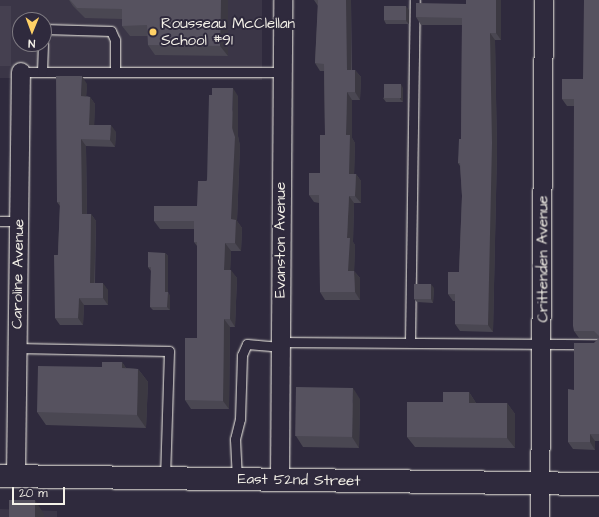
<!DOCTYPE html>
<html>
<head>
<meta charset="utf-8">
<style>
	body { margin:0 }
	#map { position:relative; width:599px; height:517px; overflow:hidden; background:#2f2a3d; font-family:"Architects Daughter",sans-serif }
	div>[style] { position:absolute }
	.built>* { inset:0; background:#3b3647 }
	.green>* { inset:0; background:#454050; transform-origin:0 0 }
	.roads { filter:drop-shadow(0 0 1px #f4f1e8) drop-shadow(0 0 1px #f4f1e8) }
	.lane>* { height:9px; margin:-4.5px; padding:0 4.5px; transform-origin:4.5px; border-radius:4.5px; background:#2f2a3d }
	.street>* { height:18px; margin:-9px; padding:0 9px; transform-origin:9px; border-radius:9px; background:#2f2a3d }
	.secondary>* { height:22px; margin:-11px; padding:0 11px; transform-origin:11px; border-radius:11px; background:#2f2a3d }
	.wall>* { inset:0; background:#4a4752 }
	.shaded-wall>* { inset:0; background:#3c3942; transform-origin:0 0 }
	.building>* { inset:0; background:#56525f; transform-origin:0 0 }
	.dots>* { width:11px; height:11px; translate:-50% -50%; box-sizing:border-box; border:2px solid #2f2a3d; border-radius:50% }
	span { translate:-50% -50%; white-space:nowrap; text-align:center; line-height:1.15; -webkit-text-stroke:4px #2f2a3d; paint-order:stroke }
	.poi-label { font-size:15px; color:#f4f1e8 }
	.left { translate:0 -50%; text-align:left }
	.street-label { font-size:15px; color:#f4f1e8 }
	.north { position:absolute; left:12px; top:12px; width:40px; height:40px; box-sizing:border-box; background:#2f2a3d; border:1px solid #7e7a81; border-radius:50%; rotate:181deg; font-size:11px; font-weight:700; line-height:16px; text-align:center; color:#f4f1e8 }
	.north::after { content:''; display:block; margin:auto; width:14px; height:18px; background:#ffd166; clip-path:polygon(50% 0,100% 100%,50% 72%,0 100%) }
	.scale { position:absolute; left:12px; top:487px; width:53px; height:18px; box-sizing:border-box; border:2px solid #f4f1e8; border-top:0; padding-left:5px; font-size:12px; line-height:14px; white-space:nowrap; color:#f4f1e8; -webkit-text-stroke:3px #2f2a3d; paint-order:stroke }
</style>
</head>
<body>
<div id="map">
	<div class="built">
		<i style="clip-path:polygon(evenodd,0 0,262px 0,262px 80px,0 78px,0 0,20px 20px,44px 20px,44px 44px,20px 44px,20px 20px)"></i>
		<i style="clip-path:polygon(0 509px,57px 511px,57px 517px,0 517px)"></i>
	</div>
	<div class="green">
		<i style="left:0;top:6px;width:11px;height:60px"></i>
	</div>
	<div class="roads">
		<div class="lane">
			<i style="left:44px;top:29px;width:67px;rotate:1.7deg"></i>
			<i style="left:111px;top:31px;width:10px;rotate:66deg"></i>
			<i style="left:115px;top:40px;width:32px;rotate:90deg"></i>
			<i style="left:21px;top:72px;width:261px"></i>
			<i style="left:42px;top:72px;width:28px;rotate:-88deg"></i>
			<i style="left:0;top:221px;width:19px"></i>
			<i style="left:280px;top:342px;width:319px;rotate:0.4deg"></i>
			<i style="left:410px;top:342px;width:342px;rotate:-89.2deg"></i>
			<i style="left:17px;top:348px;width:152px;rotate:1.1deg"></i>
			<i style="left:169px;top:351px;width:127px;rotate:91.8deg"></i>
			<i style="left:237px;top:479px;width:40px;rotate:-92.9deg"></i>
			<i style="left:235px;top:439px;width:21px;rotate:-76deg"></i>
			<i style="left:240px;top:419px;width:64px;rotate:-88.2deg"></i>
			<i style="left:242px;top:355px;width:12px;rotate:-66deg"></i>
			<i style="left:247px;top:344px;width:33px;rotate:5deg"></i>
		</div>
		<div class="street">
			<i style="left:16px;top:476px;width:404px;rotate:-89.3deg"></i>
			<i style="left:280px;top:480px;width:480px;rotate:-89.6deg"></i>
			<i style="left:540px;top:517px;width:517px;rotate:-89.56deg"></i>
		</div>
		<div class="secondary">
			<i style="left:0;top:476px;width:599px;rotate:0.77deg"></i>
		</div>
	</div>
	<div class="wall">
		<i style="clip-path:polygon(69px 0,228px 0,228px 56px,155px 55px,148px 45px,148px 36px,130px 36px,122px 26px,122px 19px,85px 18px,73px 6px)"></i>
		<i style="clip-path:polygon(314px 0,351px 0,352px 70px,355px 70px,361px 77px,360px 100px,352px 100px,352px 138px,355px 143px,354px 174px,356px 174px,361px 181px,361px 203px,354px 203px,353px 242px,355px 245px,354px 271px,360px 278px,360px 300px,325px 300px,320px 292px,319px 203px,314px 202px,309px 195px,320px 173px,325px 135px,324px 71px,320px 71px,315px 63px,318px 6px)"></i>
		<i style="clip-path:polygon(466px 0,501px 0,501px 40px,495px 40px,497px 151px,493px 332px,460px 331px,455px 324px,455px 301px,453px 301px,448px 294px,459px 272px,462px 196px,460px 166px,458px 163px,461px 139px,462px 25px,421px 25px,416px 17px,466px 4px)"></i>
		<i style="clip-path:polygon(599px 0,599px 338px,579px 338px,574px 331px,574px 106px,567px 106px,562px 99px,583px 79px)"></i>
		<i style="clip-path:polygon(409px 10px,409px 24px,386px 24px,384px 20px)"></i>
		<i style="clip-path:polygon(87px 84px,86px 96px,90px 97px,95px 104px,94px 125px,116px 132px,115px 147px,86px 146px,87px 214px,91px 214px,96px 221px,95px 283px,108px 290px,108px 305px,84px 305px,83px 325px,60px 325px,55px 318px,60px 206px,57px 202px)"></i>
		<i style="clip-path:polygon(403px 88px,403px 102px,386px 102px,383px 98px)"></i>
		<i style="clip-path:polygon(238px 96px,238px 136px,240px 146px,237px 221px,242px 228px,241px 251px,231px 251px,230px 270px,237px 278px,235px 327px,230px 327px,229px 409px,191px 409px,185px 400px,197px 338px,197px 246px,194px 242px,194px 229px,160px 229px,154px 221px,197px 206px)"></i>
		<i style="clip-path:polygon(165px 253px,168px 256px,168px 292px,170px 296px,170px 310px,153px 310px,150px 307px,151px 271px,148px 267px)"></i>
		<i style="clip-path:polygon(434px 288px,433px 303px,417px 302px,414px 299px)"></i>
		<i style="clip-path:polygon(599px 338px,599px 441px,595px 441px,595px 450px,573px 449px,568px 442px,574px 390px,594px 343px)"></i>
		<i style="clip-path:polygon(122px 362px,126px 368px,138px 369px,148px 382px,146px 428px,46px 425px,37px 412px,102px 367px)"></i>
		<i style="clip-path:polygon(469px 392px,476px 403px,507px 403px,515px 414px,515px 448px,415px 447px,407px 437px,443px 402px)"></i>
		<i style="clip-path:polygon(360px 399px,359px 448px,303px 447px,296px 436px)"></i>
	</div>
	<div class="shaded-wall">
		<i style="clip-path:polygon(221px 0,228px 0,228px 56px,220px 46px)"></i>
		<i style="left:346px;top:0;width:5px;height:70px"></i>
		<i style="clip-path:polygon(496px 0,501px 0,501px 40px,496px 33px)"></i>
		<i style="clip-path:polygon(406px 6px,409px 10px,409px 24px,406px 21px)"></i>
		<i style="clip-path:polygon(490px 33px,495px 40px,497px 151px,493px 332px,488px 325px)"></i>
		<i style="clip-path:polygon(355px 70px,361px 77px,360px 100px,355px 92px)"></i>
		<i style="clip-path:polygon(82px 76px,87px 84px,86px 103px,81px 96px)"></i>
		<i style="clip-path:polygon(401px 84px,403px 88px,403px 102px,400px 99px)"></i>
		<i style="clip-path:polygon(233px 88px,238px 96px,238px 136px,240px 146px,237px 221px,242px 228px,241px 251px,235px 243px,231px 219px)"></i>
		<i style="clip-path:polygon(347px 92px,352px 100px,352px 138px,355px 143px,354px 181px,349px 174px,346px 135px)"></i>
		<i style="clip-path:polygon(90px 97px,95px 104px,94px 132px,89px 125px)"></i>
		<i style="clip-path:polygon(111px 125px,116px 132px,115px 147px,110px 140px)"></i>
		<i style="clip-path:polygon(81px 139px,86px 146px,87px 221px,82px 214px)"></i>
		<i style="clip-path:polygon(356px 174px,361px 181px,361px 203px,355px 196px)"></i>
		<i style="clip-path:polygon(349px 196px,354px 203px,353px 242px,355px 245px,354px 278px,348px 271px,347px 238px)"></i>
		<i style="clip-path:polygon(91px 214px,96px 221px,94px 290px,90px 283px)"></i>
		<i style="clip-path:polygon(225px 243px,231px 251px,230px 278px,224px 270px)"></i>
		<i style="clip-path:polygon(165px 253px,168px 256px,168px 292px,170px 296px,170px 310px,167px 307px,165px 292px)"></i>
		<i style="clip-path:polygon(231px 270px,237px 278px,235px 327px,230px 319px)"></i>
		<i style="clip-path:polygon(354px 271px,360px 278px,360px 300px,355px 292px)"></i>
		<i style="clip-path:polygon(103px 283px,108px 290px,108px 305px,103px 298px)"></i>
		<i style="clip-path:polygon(431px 284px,434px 288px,433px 303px,431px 299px)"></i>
		<i style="clip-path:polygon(79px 298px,84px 305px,83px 325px,78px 318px)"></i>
		<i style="clip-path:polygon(224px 319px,230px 327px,229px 409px,223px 401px)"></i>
		<i style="clip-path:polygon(122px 362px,131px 376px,122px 368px)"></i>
		<i style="clip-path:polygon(138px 369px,148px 382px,146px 428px,137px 415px)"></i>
		<i style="clip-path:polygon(353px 388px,360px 399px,359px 448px,352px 437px)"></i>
		<i style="clip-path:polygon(469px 392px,476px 403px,469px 403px)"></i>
		<i style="clip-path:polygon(507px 403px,515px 414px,515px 448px,507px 438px)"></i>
		<i style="clip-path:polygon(590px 434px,595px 441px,595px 450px,590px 442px)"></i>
		<i style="clip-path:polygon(35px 500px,44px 514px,44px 517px,35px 517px)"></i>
	</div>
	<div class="building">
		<i style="clip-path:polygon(70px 0,221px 0,220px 46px,148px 45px,147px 25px,122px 26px,122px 9px,77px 8px)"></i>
		<i style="clip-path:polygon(318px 0,346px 0,347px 70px,355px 70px,355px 92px,347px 92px,346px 135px,350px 135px,349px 174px,356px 174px,355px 196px,349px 196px,347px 238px,350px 238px,348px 271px,354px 271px,355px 292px,320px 292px,319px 195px,309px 195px,309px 173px,320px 173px,320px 135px,325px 135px,324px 64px,315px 63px)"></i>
		<i style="clip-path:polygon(466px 0,496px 0,496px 33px,490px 33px,492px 143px,488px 325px,455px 324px,455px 294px,448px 294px,448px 272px,459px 272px,462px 196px,460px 163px,458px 163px,459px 139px,461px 139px,462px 18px,416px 17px,416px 3px,466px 4px)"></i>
		<i style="clip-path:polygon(584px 0,599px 0,599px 336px,594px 331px,574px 331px,573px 326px,574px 99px,562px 99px,562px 79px,583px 79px)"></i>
		<i style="left:384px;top:6px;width:22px;height:14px"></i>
		<i style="clip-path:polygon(56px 76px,82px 76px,81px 96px,90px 97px,89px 125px,111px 125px,110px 140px,81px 139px,82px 214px,91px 214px,90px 283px,103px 283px,103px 298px,79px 298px,78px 318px,55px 318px,54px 255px,58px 255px,60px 202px,57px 202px)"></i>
		<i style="left:384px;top:84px;width:17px;height:14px"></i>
		<i style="clip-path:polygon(212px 88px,233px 88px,232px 128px,235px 137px,231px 219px,236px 220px,235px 243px,225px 243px,224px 270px,231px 270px,230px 319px,224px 319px,223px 401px,185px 400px,185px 338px,197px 338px,197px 242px,194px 242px,194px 221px,154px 221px,154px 206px,197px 206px,198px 181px,207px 181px,209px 95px,212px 95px)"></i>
		<i style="clip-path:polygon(148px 252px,165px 253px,165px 292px,168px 292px,167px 307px,150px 307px,151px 267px,148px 267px)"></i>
		<i style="left:414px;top:284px;width:17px;height:15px"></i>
		<i style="clip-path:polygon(599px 338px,599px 434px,590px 434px,590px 442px,568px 442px,568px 389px,574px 390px,574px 343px,594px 343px)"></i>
		<i style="clip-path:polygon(102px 362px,122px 362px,122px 368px,138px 369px,137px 415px,37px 412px,38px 366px,102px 367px)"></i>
		<i style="left:296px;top:387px;width:57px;height:49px;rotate:1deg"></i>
		<i style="clip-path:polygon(443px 392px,469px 392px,469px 403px,507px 403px,507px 438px,407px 437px,407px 402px,443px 402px)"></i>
		<i style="left:9px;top:500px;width:26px;height:17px"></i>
	</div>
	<div class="dots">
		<i style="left:153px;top:32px;background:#ffd166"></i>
	</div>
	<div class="poi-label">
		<span class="left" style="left:161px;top:32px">Rousseau McClellan<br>School #91</span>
	</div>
	<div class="street-label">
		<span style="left:281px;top:240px;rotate:-90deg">Evanston Avenue</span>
		<span style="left:543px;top:259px;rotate:-90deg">Crittenden Avenue</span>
		<span style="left:18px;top:274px;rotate:-89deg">Caroline Avenue</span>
		<span style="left:299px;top:480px;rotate:1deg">East 52nd Street</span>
	</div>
	<div class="north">N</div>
	<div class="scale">20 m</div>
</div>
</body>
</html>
